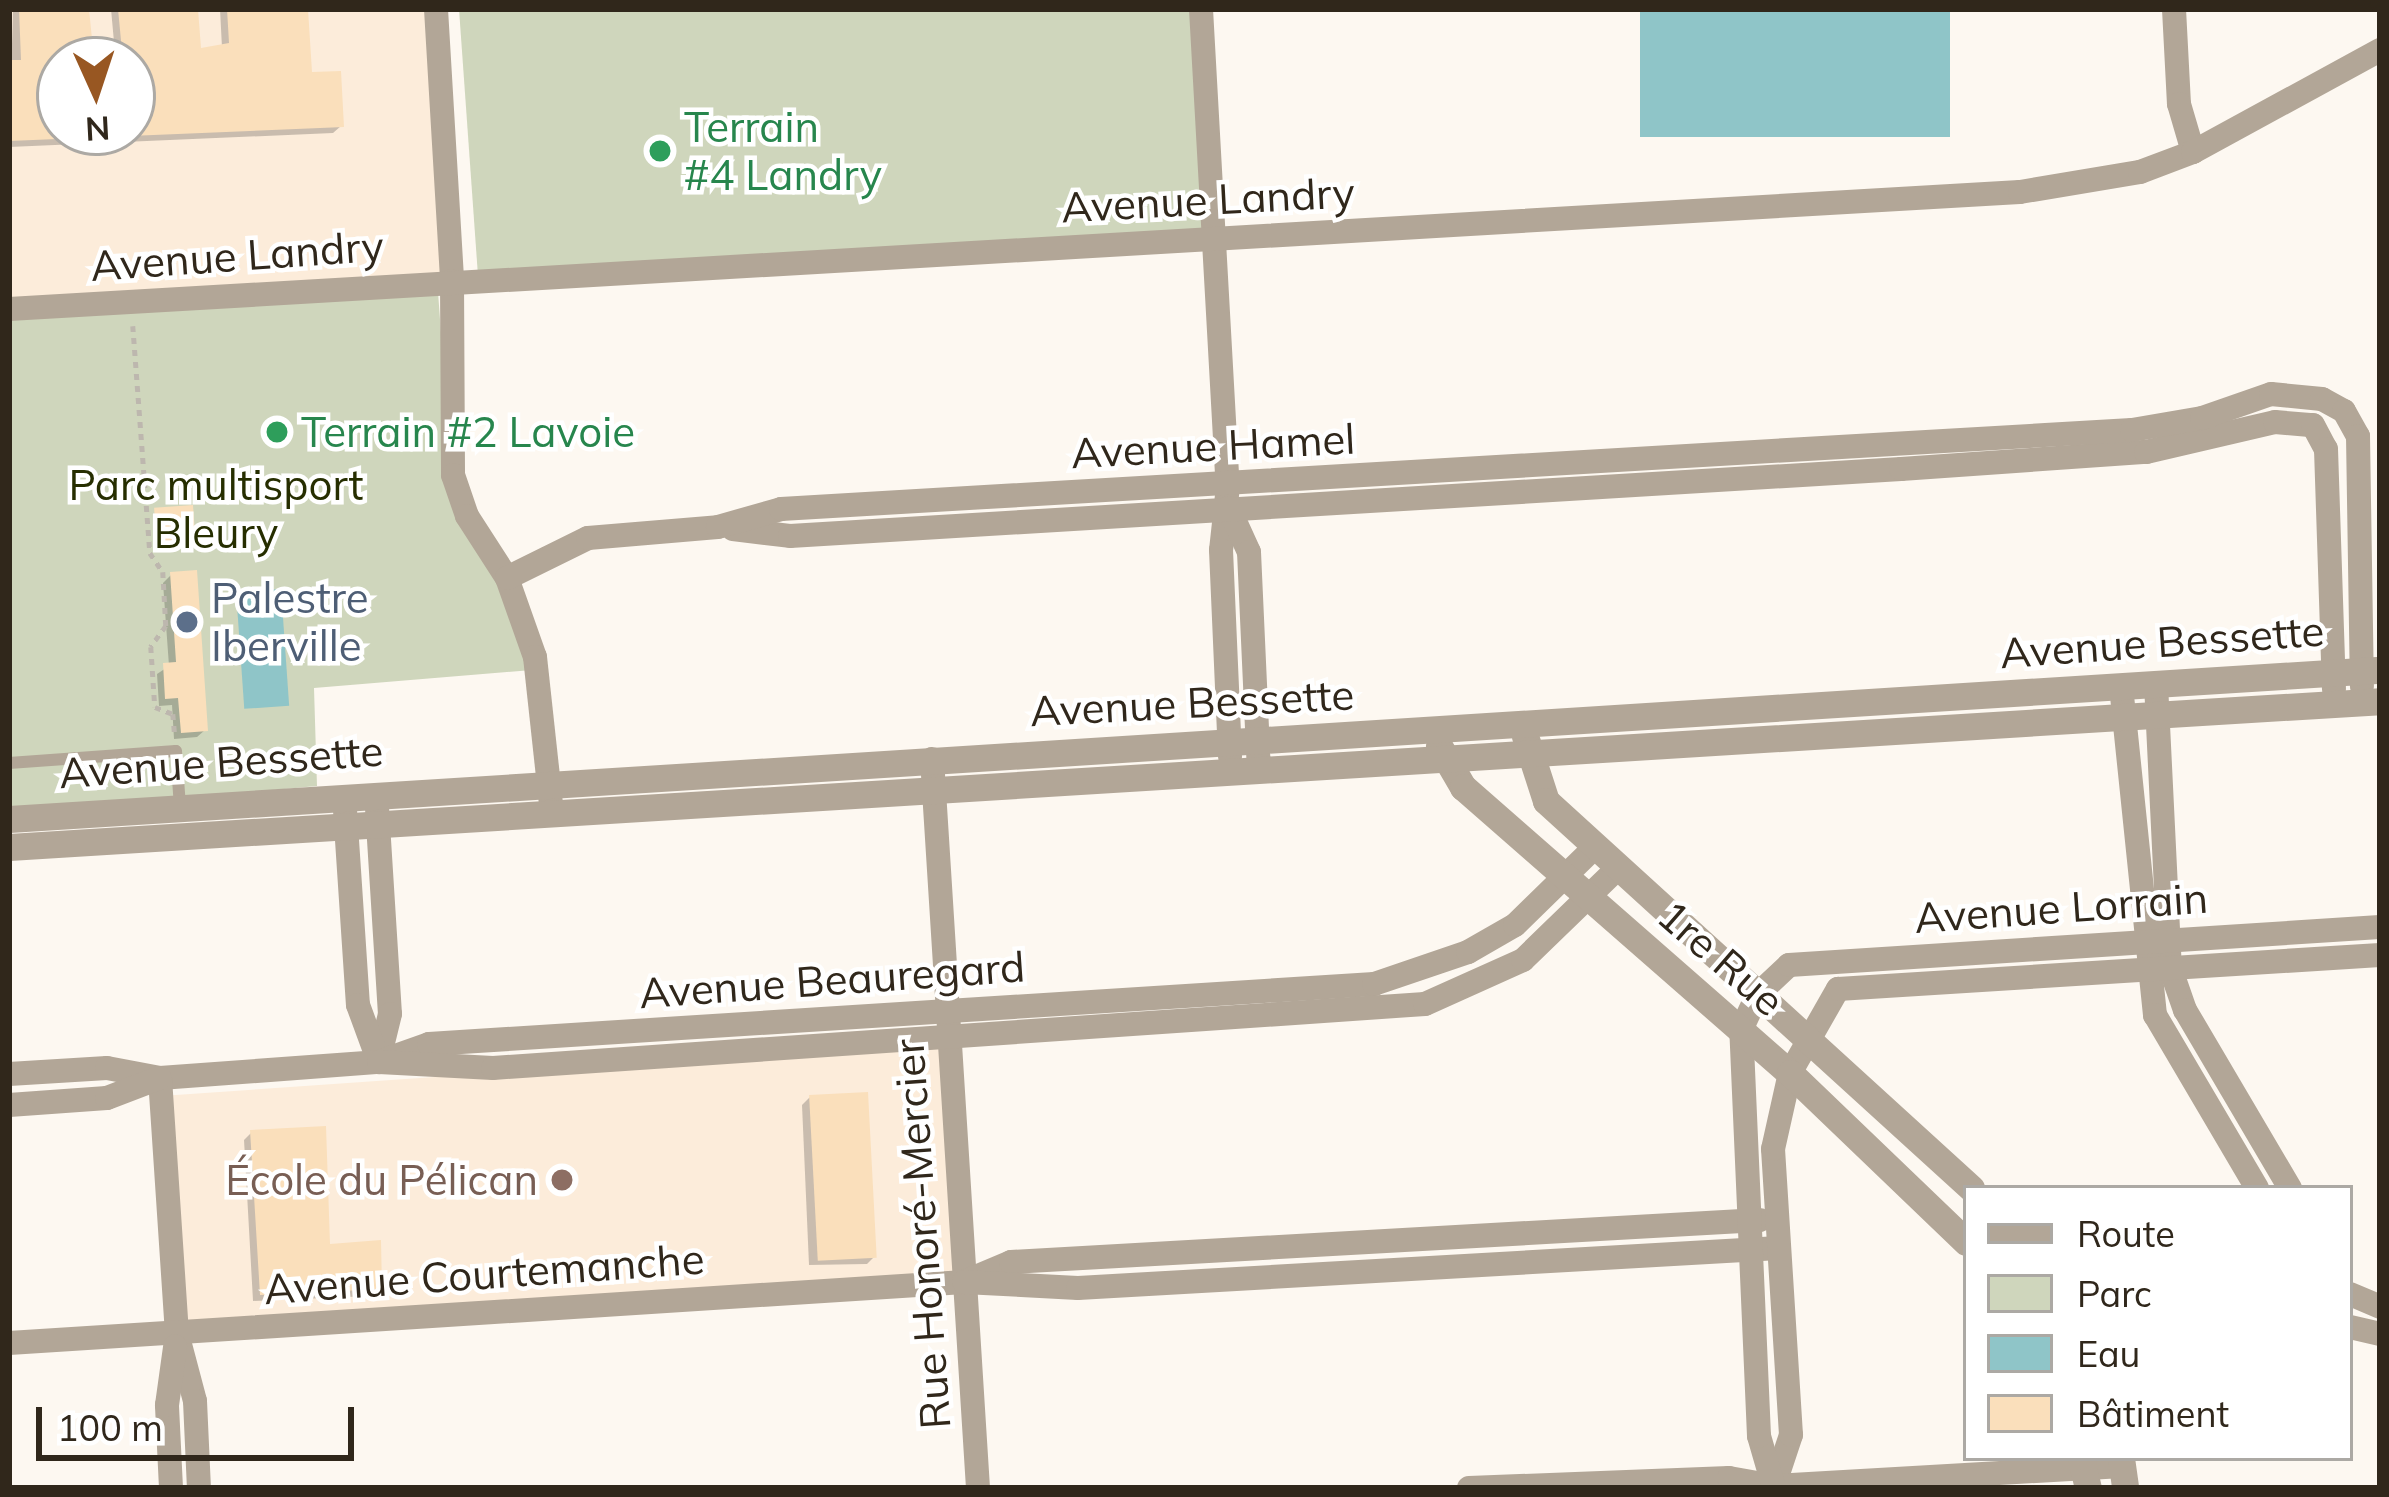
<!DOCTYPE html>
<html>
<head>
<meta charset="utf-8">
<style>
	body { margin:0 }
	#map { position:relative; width:2389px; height:1497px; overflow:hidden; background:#fdf8f1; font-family:Mulish,sans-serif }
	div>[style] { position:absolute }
	.education>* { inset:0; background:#fcecda; transform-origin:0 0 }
	.green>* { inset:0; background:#cfd6bc }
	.water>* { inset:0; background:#8fc5c8; transform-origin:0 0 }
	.shadow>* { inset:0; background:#0003 }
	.building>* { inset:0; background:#fadfbb; transform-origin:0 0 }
	.path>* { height:4.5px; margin-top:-2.25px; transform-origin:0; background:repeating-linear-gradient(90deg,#bdb7ae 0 6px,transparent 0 12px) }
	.service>* { height:12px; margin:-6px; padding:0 6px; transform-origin:6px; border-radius:6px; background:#b2a697 }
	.minor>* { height:24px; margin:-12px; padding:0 12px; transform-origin:12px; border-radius:12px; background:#b2a697 }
	.tertiary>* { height:27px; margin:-13.5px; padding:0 13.5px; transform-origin:13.5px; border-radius:13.5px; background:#b2a697 }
	.dots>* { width:33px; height:33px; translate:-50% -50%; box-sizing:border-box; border:6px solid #fff; border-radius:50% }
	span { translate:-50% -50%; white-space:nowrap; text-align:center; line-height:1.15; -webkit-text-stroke:9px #fff; paint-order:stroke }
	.leisure-label { font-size:42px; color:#27864d }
	.left { translate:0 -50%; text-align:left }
	.street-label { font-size:42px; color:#30271b }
	.park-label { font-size:42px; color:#262e00 }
	.service-label { font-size:42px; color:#4e5e75 }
	.education-label { font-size:42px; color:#785e54 }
	.right { translate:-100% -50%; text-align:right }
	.frame { position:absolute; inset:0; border:12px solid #30271b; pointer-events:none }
	.legend { position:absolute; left:1963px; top:1185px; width:390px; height:276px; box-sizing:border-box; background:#fff; border:3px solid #aca9a4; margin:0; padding:15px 21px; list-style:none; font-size:36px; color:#30271b }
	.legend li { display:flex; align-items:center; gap:24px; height:60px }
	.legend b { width:60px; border:3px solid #aca9a4 }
	.north { position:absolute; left:36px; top:36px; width:120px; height:120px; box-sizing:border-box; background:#fff; border:3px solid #aca9a4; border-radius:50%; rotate:177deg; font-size:33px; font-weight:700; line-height:48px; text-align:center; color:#30271b }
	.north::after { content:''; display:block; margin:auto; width:42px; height:54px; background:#985722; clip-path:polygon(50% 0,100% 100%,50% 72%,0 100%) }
	.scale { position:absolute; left:36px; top:1407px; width:318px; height:54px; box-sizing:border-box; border:6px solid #30271b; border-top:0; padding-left:15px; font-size:36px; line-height:42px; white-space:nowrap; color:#30271b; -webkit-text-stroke:9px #fff; paint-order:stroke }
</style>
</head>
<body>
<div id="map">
	<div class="education">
		<i style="clip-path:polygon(evenodd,9px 9px,434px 9px,452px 281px,9px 309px,9px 9px,60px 60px,132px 60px,132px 132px,60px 132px,60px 60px)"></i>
		<i style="left:949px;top:1041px;width:241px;height:790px;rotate:86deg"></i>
	</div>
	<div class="green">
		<i style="clip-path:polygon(459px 9px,1199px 9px,1213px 242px,479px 290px)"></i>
		<i style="clip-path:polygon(438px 292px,451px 469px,544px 669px,314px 688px,317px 786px,9px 814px,9px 312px)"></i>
	</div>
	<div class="water">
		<i style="left:1640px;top:9px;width:310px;height:128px"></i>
		<i style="left:281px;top:589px;width:117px;height:45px;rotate:86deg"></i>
	</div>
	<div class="shadow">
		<i style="clip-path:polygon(evenodd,13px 9px,86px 9px,90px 52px,115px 53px,111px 9px,195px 9px,198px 52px,222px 48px,220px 9px,305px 9px,309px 75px,341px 126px,333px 133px,9px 147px,13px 9px,60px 60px,132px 60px,132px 132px,60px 132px,60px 60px)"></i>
		<i style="clip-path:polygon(171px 575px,205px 730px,197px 737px,174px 739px,172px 705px,159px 706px,157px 674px,169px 666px,163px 583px)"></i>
		<i style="clip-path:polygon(810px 1097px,874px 1257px,867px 1264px,809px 1265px,802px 1105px)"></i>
		<i style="clip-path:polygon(252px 1132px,327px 1248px,379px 1288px,371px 1296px,253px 1301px,244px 1140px)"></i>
	</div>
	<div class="building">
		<i style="clip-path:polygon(evenodd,19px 9px,89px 9px,93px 49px,122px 51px,118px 9px,198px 9px,201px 48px,229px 43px,227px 9px,308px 9px,312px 72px,341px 71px,344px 127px,9px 141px,9px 60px,21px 60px,19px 9px,60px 60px,132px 60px,132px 132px,60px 132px,60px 60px)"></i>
		<i style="left:193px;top:505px;width:40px;height:39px;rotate:86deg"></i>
		<i style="clip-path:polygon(197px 570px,208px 731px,181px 733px,178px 698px,165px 699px,163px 663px,176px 662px,170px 572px)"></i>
		<i style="left:868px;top:1092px;width:166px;height:59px;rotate:87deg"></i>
		<i style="clip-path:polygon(326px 1126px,330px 1244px,381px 1240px,382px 1289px,260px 1295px,250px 1130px)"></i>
	</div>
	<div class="path">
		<i style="left:133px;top:326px;width:228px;rotate:85.7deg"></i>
		<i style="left:150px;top:553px;width:23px;rotate:56deg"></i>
		<i style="left:163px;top:572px;width:54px;rotate:86.8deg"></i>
		<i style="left:166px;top:626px;width:26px;rotate:126deg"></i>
		<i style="left:151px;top:647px;width:60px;rotate:86.2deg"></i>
		<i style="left:155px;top:707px;width:19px;rotate:21deg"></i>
		<i style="left:173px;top:714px;width:23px;rotate:85deg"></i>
	</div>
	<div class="service">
		<i style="left:9px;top:763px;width:167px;rotate:-4.1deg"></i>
		<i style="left:176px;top:751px;width:56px;rotate:85.9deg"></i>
	</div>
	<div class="minor">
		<i style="left:436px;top:9px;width:272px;rotate:86.6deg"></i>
		<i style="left:452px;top:281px;width:194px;rotate:89.7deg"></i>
		<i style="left:453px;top:475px;width:43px;rotate:71.1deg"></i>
		<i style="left:467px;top:516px;width:74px;rotate:57.2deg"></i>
		<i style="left:507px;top:578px;width:84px;rotate:70.5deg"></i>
		<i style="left:535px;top:657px;width:157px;rotate:83.8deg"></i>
		<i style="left:1201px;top:9px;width:478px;rotate:86.8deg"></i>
		<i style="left:1228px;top:486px;width:64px;rotate:96.2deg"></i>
		<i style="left:1221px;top:550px;width:207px;rotate:87.5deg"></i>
		<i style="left:2174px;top:9px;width:95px;rotate:87deg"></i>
		<i style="left:2179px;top:104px;width:50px;rotate:73.7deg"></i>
		<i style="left:9px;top:309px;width:2014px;rotate:-3.33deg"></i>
		<i style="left:2020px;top:192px;width:122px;rotate:-9.5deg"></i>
		<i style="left:2140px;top:172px;width:57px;rotate:-20.7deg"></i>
		<i style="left:2193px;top:152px;width:213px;rotate:-28.6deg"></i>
		<i style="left:1229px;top:508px;width:48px;rotate:65.6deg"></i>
		<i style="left:1249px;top:552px;width:218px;rotate:87.4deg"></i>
		<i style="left:733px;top:529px;width:57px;rotate:7deg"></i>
		<i style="left:790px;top:536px;width:1113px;rotate:-3.45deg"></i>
		<i style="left:1901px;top:469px;width:246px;rotate:-4deg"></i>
		<i style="left:2146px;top:452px;width:132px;rotate:-13.1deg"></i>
		<i style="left:2275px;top:422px;width:38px;rotate:5deg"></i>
		<i style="left:2313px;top:425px;width:27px;rotate:62deg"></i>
		<i style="left:2326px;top:449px;width:240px;rotate:88.1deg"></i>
		<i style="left:507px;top:578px;width:90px;rotate:-26.3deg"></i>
		<i style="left:588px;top:538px;width:130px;rotate:-4.8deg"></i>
		<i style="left:718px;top:527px;width:66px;rotate:-15.9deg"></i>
		<i style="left:781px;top:509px;width:1353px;rotate:-3.35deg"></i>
		<i style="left:2132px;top:430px;width:71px;rotate:-9.7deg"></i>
		<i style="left:2202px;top:418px;width:73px;rotate:-19.2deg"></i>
		<i style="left:2271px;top:394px;width:51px;rotate:5.6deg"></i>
		<i style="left:2322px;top:399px;width:25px;rotate:29deg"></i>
		<i style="left:2344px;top:411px;width:29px;rotate:61deg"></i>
		<i style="left:2358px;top:436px;width:250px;rotate:89.1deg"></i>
		<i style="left:2156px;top:684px;width:283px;rotate:87.2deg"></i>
		<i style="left:2170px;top:967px;width:46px;rotate:70.8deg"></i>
		<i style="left:2185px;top:1010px;width:207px;rotate:59.5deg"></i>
		<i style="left:2121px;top:686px;width:331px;rotate:84.1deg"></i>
		<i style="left:2155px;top:1015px;width:201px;rotate:59.5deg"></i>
		<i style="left:932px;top:759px;width:730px;rotate:86.39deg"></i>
		<i style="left:377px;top:808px;width:206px;rotate:86.4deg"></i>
		<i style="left:390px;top:1014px;width:46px;rotate:103.7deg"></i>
		<i style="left:345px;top:810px;width:195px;rotate:86.2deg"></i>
		<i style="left:358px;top:1005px;width:61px;rotate:69.8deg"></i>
		<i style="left:381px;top:1061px;width:51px;rotate:-19.5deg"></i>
		<i style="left:429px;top:1044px;width:947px;rotate:-3.63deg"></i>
		<i style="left:1374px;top:984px;width:99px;rotate:-18.8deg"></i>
		<i style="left:1468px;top:952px;width:54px;rotate:-29.9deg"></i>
		<i style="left:1515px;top:925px;width:112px;rotate:-44.3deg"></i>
		<i style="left:9px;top:1074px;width:98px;rotate:-3.5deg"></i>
		<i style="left:107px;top:1068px;width:54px;rotate:10.7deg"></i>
		<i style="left:160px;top:1078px;width:220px;rotate:-4.2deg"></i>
		<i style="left:379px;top:1062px;width:114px;rotate:3deg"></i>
		<i style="left:493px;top:1068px;width:934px;rotate:-3.93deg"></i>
		<i style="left:1425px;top:1004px;width:107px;rotate:-24.2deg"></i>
		<i style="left:1523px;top:960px;width:132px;rotate:-44.1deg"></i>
		<i style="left:160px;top:1078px;width:256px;rotate:86.2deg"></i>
		<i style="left:177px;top:1333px;width:70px;rotate:75.2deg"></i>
		<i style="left:195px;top:1401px;width:87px;rotate:87.4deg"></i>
		<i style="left:9px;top:1105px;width:98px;rotate:-4.1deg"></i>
		<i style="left:107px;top:1098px;width:56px;rotate:-21deg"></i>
		<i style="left:966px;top:1281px;width:49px;rotate:-22.9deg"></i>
		<i style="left:1011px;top:1262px;width:750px;rotate:-3.21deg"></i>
		<i style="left:2350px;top:1294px;width:33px;rotate:23deg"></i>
		<i style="left:2350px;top:1327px;width:31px;rotate:13deg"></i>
		<i style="left:9px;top:1343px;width:957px;rotate:-3.65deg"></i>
		<i style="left:964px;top:1282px;width:114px;rotate:3deg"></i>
		<i style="left:1078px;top:1288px;width:702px;rotate:-3.27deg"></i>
		<i style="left:1774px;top:1486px;width:54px;rotate:-71.6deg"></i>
		<i style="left:1791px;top:1435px;width:287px;rotate:-93.6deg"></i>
		<i style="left:1773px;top:1149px;width:78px;rotate:-77.4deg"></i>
		<i style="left:1790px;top:1073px;width:97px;rotate:-60.3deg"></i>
		<i style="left:1838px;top:989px;width:543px;rotate:-3.59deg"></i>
		<i style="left:171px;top:1488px;width:83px;rotate:-92.8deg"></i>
		<i style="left:167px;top:1405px;width:59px;rotate:-82.1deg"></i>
		<i style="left:1469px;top:1488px;width:260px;rotate:-2.2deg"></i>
		<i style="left:1729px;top:1478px;width:46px;rotate:10.1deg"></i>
		<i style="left:1774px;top:1486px;width:349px;rotate:-3.3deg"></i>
		<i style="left:1774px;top:1488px;width:54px;rotate:-106.1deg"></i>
		<i style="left:1759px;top:1436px;width:406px;rotate:-92.5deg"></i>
		<i style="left:1741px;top:1030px;width:40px;rotate:-65deg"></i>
		<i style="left:1758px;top:994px;width:42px;rotate:-43.1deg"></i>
		<i style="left:1789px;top:965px;width:592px;rotate:-3.68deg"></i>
	</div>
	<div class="tertiary">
		<i style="left:1525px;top:736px;width:68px;rotate:72.1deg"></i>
		<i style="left:1546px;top:801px;width:575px;rotate:42.32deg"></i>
		<i style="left:1439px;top:746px;width:48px;rotate:59.7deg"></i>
		<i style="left:1463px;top:787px;width:434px;rotate:41.2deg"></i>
		<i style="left:1790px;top:1073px;width:244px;rotate:43.8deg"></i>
		<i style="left:9px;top:819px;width:2376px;rotate:-3.6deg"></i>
		<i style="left:9px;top:847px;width:2375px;rotate:-3.52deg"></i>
		<i style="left:2081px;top:1458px;width:31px;rotate:77deg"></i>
		<i style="left:2121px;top:1458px;width:30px;rotate:82deg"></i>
	</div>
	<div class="dots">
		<i style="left:660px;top:151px;background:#2e9e5b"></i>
		<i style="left:277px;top:432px;background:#2e9e5b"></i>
		<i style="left:187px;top:622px;background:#5c6f8a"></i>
		<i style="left:562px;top:1180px;background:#8d6e63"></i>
	</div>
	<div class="leisure-label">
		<span class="left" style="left:684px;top:151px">Terrain<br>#4 Landry</span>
		<span class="left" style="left:301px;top:432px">Terrain #2 Lavoie</span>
	</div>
	<div class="street-label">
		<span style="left:1208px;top:200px;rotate:-3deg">Avenue Landry</span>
		<span style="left:237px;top:256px;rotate:-4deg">Avenue Landry</span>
		<span style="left:1213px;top:446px;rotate:-3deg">Avenue Hamel</span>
		<span style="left:2162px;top:642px;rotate:-4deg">Avenue Bessette</span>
		<span style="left:1192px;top:703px;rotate:-3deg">Avenue Bessette</span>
		<span style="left:221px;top:762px;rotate:-4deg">Avenue Bessette</span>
		<span style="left:2061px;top:908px;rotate:-4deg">Avenue Lorrain</span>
		<span style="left:1721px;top:958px;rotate:41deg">1re Rue</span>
		<span style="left:832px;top:980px;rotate:-4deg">Avenue Beauregard</span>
		<span style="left:922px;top:1234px;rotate:-94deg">Rue Honoré-Mercier</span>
		<span style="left:484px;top:1274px;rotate:-4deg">Avenue Courtemanche</span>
	</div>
	<div class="park-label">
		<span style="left:216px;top:509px">Parc multisport<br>Bleury</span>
	</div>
	<div class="service-label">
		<span class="left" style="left:211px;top:622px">Palestre<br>Iberville</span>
	</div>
	<div class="education-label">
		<span class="right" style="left:538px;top:1180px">École du Pélican</span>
	</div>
	<div class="frame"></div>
	<ul class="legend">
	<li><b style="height:15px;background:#b2a697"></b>Route</li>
	<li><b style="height:33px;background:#cfd6bc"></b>Parc</li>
	<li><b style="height:33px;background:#8fc5c8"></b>Eau</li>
	<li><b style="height:33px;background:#fadfbb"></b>Bâtiment</li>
	</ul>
	<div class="north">N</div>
	<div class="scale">100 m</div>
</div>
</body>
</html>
